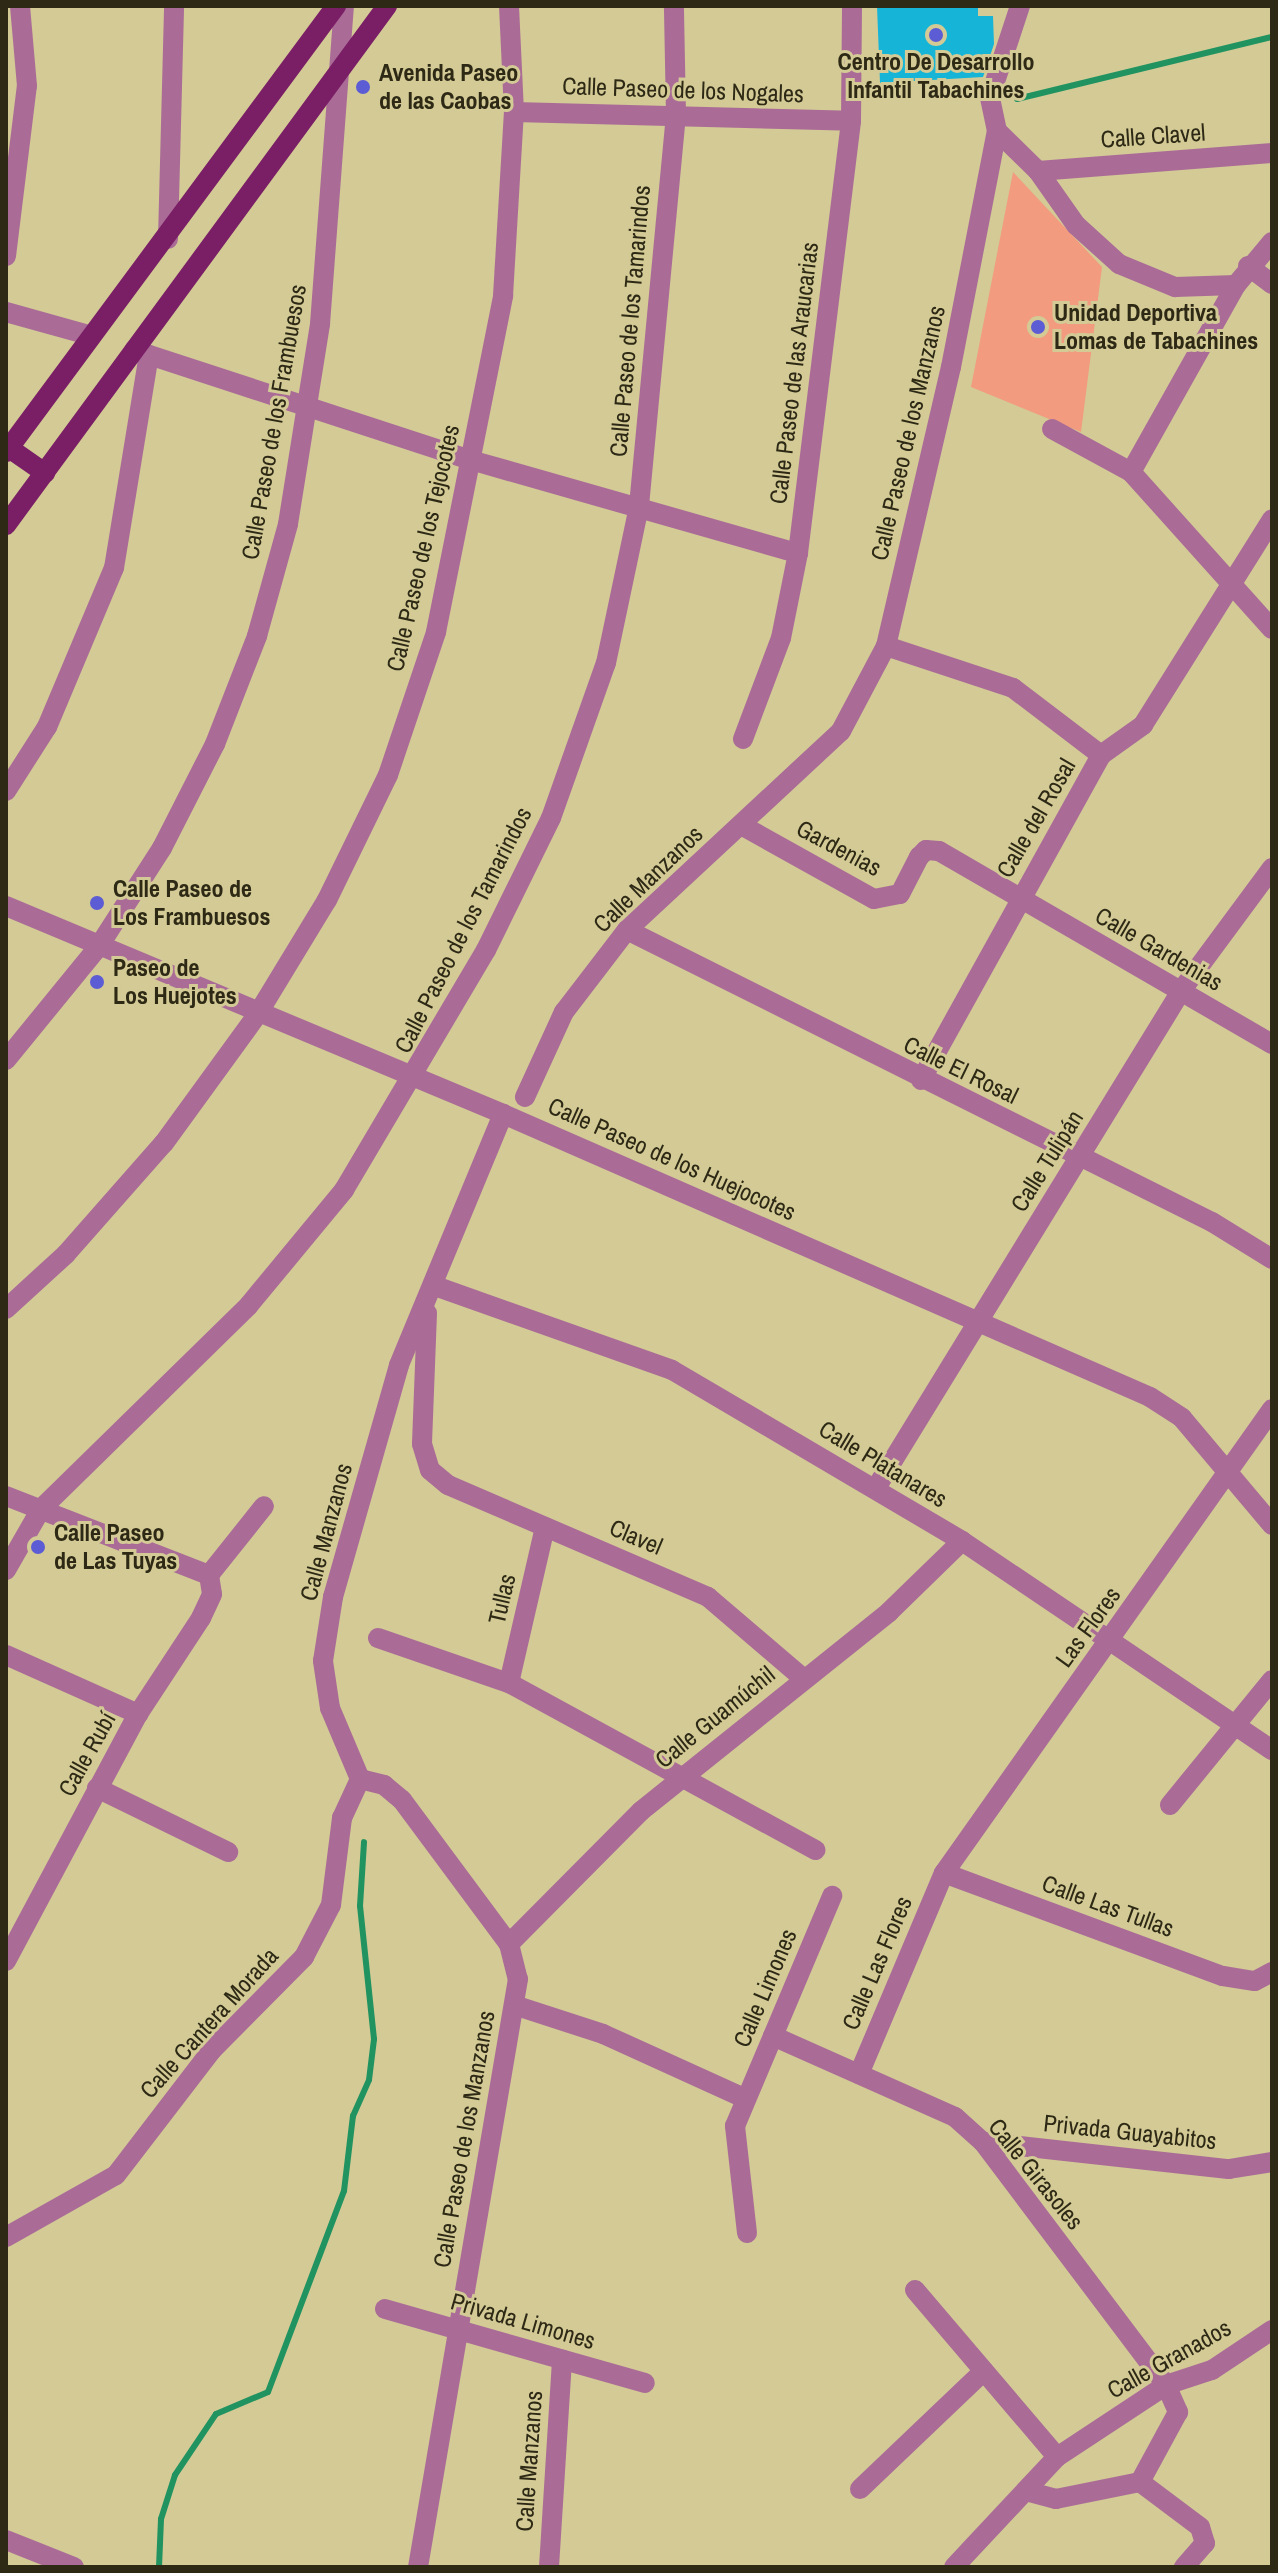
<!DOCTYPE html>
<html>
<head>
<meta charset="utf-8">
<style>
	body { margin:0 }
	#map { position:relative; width:1278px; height:2573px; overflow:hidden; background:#d3ca96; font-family:"Archivo Narrow",sans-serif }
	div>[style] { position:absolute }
	.green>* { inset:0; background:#f29b7f }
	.stream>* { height:6px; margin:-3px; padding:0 3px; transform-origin:3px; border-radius:3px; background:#219360 }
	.building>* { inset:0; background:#16b5d7 }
	.minor>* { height:20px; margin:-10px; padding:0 10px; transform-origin:10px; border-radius:10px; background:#aa6c97 }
	.major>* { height:20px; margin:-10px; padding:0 10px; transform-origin:10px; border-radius:10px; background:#7a1f66 }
	.dots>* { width:22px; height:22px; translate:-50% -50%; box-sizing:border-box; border:4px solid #d3ca96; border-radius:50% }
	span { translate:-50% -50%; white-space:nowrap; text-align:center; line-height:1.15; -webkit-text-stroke:6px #d3ca96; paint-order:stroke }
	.poi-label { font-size:24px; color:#2d2915; font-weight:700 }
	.left { translate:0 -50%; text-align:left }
	.street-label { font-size:24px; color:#2d2915 }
	.frame { position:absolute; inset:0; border:8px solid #2d2915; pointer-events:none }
</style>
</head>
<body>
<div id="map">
	<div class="green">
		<i style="clip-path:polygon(1013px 172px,1102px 267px,1081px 432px,971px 387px)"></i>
	</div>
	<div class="stream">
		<i style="left:1017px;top:99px;width:262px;rotate:-13.7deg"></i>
		<i style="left:159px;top:2567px;width:48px;rotate:-87.6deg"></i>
		<i style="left:161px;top:2519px;width:46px;rotate:-72.3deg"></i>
		<i style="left:175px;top:2475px;width:73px;rotate:-56.1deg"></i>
		<i style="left:216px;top:2414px;width:56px;rotate:-22.9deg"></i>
		<i style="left:268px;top:2392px;width:215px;rotate:-69.3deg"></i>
		<i style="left:344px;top:2191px;width:76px;rotate:-83.2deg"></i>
		<i style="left:353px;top:2116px;width:39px;rotate:-66deg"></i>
		<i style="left:369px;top:2080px;width:41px;rotate:-83deg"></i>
		<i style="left:374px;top:2039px;width:134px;rotate:-96deg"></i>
		<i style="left:360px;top:1906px;width:64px;rotate:-86.4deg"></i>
	</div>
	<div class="building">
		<i style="clip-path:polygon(877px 6px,969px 6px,978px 8px,978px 16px,993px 16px,994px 44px,983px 77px,880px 83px)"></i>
	</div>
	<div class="minor">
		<i style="left:514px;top:112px;width:337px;rotate:1.5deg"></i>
		<i style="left:997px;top:131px;width:57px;rotate:44.3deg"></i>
		<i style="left:1038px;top:171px;width:66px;rotate:54.9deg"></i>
		<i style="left:1076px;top:225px;width:58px;rotate:42.2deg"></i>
		<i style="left:1119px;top:264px;width:61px;rotate:22.3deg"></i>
		<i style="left:1175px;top:287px;width:61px;rotate:-1.9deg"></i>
		<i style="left:1038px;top:171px;width:235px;rotate:-4.4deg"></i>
		<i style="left:168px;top:239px;width:233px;rotate:-88.5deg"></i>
		<i style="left:6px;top:256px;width:171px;rotate:-83deg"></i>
		<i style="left:27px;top:86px;width:80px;rotate:-95deg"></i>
		<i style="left:1248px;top:266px;width:30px;rotate:37deg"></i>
		<i style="left:6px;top:312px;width:89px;rotate:15.6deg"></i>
		<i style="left:134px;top:350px;width:358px;rotate:18.1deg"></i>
		<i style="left:474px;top:461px;width:337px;rotate:15.9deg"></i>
		<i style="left:1052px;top:429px;width:90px;rotate:28.6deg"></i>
		<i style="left:1131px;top:472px;width:211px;rotate:48.1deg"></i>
		<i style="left:1131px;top:472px;width:214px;rotate:-60.7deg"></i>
		<i style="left:1236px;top:285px;width:56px;rotate:-50.1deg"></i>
		<i style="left:886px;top:646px;width:134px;rotate:18.3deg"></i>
		<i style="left:1013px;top:688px;width:111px;rotate:37.3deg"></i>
		<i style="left:743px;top:739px;width:108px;rotate:-69.4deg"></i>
		<i style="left:781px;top:638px;width:87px;rotate:-78.7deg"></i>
		<i style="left:798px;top:553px;width:435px;rotate:-83deg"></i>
		<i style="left:851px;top:121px;width:115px;rotate:-89.5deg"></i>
		<i style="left:6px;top:791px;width:76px;rotate:-57.4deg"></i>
		<i style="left:47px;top:727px;width:173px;rotate:-67.2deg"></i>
		<i style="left:114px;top:568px;width:216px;rotate:-80.7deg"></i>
		<i style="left:741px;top:825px;width:152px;rotate:29.1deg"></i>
		<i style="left:874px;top:899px;width:26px;rotate:-11deg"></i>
		<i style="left:900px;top:894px;width:42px;rotate:-62.8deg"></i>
		<i style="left:919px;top:857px;width:10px;rotate:-45deg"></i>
		<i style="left:926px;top:850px;width:13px;rotate:4deg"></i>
		<i style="left:939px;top:851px;width:385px;rotate:30.1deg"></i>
		<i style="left:6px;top:906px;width:539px;rotate:22.71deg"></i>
		<i style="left:503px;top:1114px;width:706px;rotate:23.62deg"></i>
		<i style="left:1150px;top:1397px;width:38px;rotate:33deg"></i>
		<i style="left:1182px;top:1418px;width:140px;rotate:49.9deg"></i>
		<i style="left:627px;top:930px;width:654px;rotate:26.53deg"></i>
		<i style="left:1212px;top:1222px;width:70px;rotate:31.7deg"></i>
		<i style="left:6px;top:1060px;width:147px;rotate:-50.8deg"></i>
		<i style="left:99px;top:946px;width:117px;rotate:-57.3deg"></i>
		<i style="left:162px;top:848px;width:117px;rotate:-63deg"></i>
		<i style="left:215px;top:744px;width:116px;rotate:-68.7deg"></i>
		<i style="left:257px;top:636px;width:116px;rotate:-74.5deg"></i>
		<i style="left:288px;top:524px;width:203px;rotate:-80.9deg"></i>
		<i style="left:320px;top:324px;width:319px;rotate:-85.7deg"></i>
		<i style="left:921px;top:1080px;width:372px;rotate:-61deg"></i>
		<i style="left:1101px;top:755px;width:52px;rotate:-35.5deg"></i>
		<i style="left:1143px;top:725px;width:243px;rotate:-57.9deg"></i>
		<i style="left:525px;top:1097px;width:94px;rotate:-65.4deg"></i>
		<i style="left:564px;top:1012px;width:103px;rotate:-52.5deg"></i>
		<i style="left:627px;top:930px;width:292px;rotate:-42.9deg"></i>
		<i style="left:841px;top:731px;width:96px;rotate:-62.1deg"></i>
		<i style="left:886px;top:646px;width:286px;rotate:-76.9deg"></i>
		<i style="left:951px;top:367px;width:240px;rotate:-79deg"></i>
		<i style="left:997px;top:131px;width:35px;rotate:-102deg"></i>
		<i style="left:990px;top:97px;width:96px;rotate:-71.8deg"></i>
		<i style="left:435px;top:1286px;width:251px;rotate:19.5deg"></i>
		<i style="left:672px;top:1370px;width:337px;rotate:30.5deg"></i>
		<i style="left:962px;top:1541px;width:374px;rotate:34deg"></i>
		<i style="left:6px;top:1309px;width:81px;rotate:-42.5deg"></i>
		<i style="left:66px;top:1254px;width:148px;rotate:-48.6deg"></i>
		<i style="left:164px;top:1143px;width:158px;rotate:-54deg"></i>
		<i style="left:257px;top:1015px;width:135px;rotate:-58.7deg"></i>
		<i style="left:327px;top:900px;width:139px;rotate:-64deg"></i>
		<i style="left:388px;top:775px;width:151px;rotate:-71.4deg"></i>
		<i style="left:436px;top:632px;width:343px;rotate:-78.7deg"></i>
		<i style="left:503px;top:296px;width:184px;rotate:-86.6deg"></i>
		<i style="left:514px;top:112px;width:106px;rotate:-92.7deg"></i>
		<i style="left:427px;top:1313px;width:131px;rotate:92.2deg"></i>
		<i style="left:422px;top:1444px;width:27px;rotate:73deg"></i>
		<i style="left:430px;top:1470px;width:23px;rotate:40deg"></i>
		<i style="left:448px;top:1485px;width:283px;rotate:23.3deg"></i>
		<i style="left:708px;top:1597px;width:126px;rotate:40.5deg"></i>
		<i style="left:876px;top:1488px;width:583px;rotate:-58.46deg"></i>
		<i style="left:1181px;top:991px;width:153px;rotate:-53.5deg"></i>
		<i style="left:6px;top:1496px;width:218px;rotate:21.3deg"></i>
		<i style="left:6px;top:1570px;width:70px;rotate:-60.2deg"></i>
		<i style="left:41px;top:1509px;width:291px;rotate:-44.4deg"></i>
		<i style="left:249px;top:1305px;width:149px;rotate:-50.4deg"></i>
		<i style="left:344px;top:1190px;width:279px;rotate:-59.4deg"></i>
		<i style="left:486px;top:950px;width:147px;rotate:-63.8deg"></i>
		<i style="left:551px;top:818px;width:164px;rotate:-70.5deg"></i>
		<i style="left:606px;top:663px;width:160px;rotate:-78.1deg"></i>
		<i style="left:639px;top:506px;width:393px;rotate:-84.6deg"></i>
		<i style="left:676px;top:115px;width:109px;rotate:-91.1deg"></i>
		<i style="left:209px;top:1575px;width:88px;rotate:-51.4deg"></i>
		<i style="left:378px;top:1638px;width:139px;rotate:19deg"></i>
		<i style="left:509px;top:1683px;width:349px;rotate:28.6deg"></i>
		<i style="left:6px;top:1655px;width:145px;rotate:24.1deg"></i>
		<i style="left:509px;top:1683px;width:160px;rotate:-77deg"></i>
		<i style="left:360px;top:1779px;width:25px;rotate:14deg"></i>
		<i style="left:384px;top:1785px;width:23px;rotate:40deg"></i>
		<i style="left:402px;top:1800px;width:179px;rotate:53.4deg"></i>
		<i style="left:509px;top:1944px;width:36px;rotate:76deg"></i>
		<i style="left:518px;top:1979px;width:596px;rotate:99.65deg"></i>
		<i style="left:360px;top:1779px;width:77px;rotate:-112.9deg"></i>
		<i style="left:330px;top:1708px;width:48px;rotate:-98.5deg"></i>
		<i style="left:323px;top:1661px;width:65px;rotate:-81.1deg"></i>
		<i style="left:333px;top:1597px;width:241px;rotate:-74.1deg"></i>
		<i style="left:399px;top:1365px;width:272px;rotate:-67.5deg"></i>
		<i style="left:97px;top:1788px;width:146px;rotate:26deg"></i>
		<i style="left:1170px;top:1805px;width:161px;rotate:-50.8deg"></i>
		<i style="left:944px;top:1873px;width:297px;rotate:20.3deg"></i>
		<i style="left:1223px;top:1976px;width:32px;rotate:9deg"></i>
		<i style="left:1255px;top:1981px;width:19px;rotate:-28deg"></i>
		<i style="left:509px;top:1944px;width:187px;rotate:-45.2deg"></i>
		<i style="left:641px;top:1811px;width:318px;rotate:-38.7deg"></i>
		<i style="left:889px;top:1612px;width:102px;rotate:-44.2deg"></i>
		<i style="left:6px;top:1961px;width:280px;rotate:-61.9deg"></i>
		<i style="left:138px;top:1714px;width:115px;rotate:-56.7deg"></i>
		<i style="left:201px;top:1618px;width:26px;rotate:-65deg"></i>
		<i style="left:212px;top:1594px;width:19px;rotate:-99deg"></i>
		<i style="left:514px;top:2005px;width:94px;rotate:18deg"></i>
		<i style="left:603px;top:2034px;width:157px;rotate:24.4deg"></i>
		<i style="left:773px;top:2036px;width:199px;rotate:24deg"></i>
		<i style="left:955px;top:2117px;width:38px;rotate:42deg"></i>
		<i style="left:983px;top:2142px;width:304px;rotate:53deg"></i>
		<i style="left:1166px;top:2385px;width:30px;rotate:66deg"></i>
		<i style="left:1178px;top:2412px;width:80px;rotate:118.5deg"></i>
		<i style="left:1140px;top:2482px;width:86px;rotate:168.6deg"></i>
		<i style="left:1056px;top:2499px;width:31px;rotate:-165deg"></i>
		<i style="left:859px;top:2074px;width:218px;rotate:-67.1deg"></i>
		<i style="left:944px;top:1873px;width:568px;rotate:-54.74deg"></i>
		<i style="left:983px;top:2142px;width:247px;rotate:6.3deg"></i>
		<i style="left:1229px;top:2169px;width:44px;rotate:-9.2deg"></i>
		<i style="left:747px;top:2233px;width:108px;rotate:-96.4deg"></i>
		<i style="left:735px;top:2126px;width:250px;rotate:-67.1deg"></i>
		<i style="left:6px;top:2237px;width:126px;rotate:-29.4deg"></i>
		<i style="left:116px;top:2175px;width:158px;rotate:-52.5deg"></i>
		<i style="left:212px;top:2050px;width:131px;rotate:-45.3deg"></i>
		<i style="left:304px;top:1957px;width:59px;rotate:-62.6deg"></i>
		<i style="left:331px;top:1905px;width:88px;rotate:-82.8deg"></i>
		<i style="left:342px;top:1818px;width:43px;rotate:-65.2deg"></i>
		<i style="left:915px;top:2290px;width:219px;rotate:49.6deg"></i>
		<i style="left:385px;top:2309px;width:270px;rotate:15.9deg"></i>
		<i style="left:1140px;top:2482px;width:75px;rotate:36.9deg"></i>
		<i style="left:1200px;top:2527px;width:17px;rotate:73deg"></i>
		<i style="left:1205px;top:2543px;width:32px;rotate:131deg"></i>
		<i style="left:860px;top:2489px;width:171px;rotate:-43.6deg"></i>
		<i style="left:6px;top:2540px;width:73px;rotate:21.7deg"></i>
		<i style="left:549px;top:2567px;width:208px;rotate:-86.4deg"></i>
		<i style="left:954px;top:2567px;width:151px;rotate:-46.9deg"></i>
		<i style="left:1057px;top:2457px;width:131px;rotate:-33.4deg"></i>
		<i style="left:1166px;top:2385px;width:48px;rotate:-18.1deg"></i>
		<i style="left:1212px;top:2370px;width:72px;rotate:-33.7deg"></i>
	</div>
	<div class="major">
		<i style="left:9px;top:448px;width:44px;rotate:34.8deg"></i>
		<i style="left:6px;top:452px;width:555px;rotate:-53.5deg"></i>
		<i style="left:6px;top:525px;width:644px;rotate:-53.72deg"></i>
	</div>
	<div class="dots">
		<i style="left:936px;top:35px;background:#5c5cd4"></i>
		<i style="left:363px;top:87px;background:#5c5cd4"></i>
		<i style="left:1038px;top:327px;background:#5c5cd4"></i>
		<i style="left:97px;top:903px;background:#5c5cd4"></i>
		<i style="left:97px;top:982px;background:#5c5cd4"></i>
		<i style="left:38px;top:1547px;background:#5c5cd4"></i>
	</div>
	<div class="poi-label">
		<span style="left:936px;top:76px">Centro De Desarrollo<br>Infantil Tabachines</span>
		<span class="left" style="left:379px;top:87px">Avenida Paseo<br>de las Caobas</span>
		<span class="left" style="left:1054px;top:327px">Unidad Deportiva<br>Lomas de Tabachines</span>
		<span class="left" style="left:113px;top:903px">Calle Paseo de<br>Los Frambuesos</span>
		<span class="left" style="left:113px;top:982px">Paseo de<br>Los Huejotes</span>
		<span class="left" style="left:54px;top:1547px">Calle Paseo<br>de Las Tuyas</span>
	</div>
	<div class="street-label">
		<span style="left:683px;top:90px;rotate:2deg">Calle Paseo de los Nogales</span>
		<span style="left:1153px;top:136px;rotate:-4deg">Calle Clavel</span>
		<span style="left:630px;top:321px;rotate:-85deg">Calle Paseo de los Tamarindos</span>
		<span style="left:794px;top:373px;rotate:-83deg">Calle Paseo de las Araucarias</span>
		<span style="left:274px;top:422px;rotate:-80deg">Calle Paseo de los Frambuesos</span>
		<span style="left:908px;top:433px;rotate:-77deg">Calle Paseo de los Manzanos</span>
		<span style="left:423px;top:548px;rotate:-77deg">Calle Paseo de los Tejocotes</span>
		<span style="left:1036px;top:818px;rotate:-60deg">Calle del Rosal</span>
		<span style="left:839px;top:848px;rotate:28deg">Gardenias</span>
		<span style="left:648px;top:879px;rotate:-44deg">Calle Manzanos</span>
		<span style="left:463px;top:930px;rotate:-63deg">Calle Paseo de los Tamarindos</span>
		<span style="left:1159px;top:949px;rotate:30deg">Calle Gardenias</span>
		<span style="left:961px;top:1070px;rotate:26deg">Calle El Rosal</span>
		<span style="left:672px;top:1159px;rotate:24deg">Calle Paseo de los Huejocotes</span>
		<span style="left:1047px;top:1161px;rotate:-58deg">Calle Tulipán</span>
		<span style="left:883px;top:1464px;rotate:31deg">Calle Platanares</span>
		<span style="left:326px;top:1532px;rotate:-75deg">Calle Manzanos</span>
		<span style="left:636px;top:1537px;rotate:23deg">Clavel</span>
		<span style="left:502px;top:1599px;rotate:-77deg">Tullas</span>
		<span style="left:1088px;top:1627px;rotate:-54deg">Las Flores</span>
		<span style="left:715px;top:1717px;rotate:-39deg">Calle Guamúchil</span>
		<span style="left:87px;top:1754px;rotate:-61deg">Calle Rubí</span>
		<span style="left:1108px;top:1906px;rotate:20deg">Calle Las Tullas</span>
		<span style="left:877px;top:1963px;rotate:-67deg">Calle Las Flores</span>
		<span style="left:765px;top:1988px;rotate:-67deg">Calle Limones</span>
		<span style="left:209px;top:2023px;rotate:-48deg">Calle Cantera Morada</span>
		<span style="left:1130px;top:2132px;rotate:6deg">Privada Guayabitos</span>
		<span style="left:464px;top:2139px;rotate:-80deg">Calle Paseo de los Manzanos</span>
		<span style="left:1036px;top:2174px;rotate:51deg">Calle Girasoles</span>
		<span style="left:523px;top:2321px;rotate:16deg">Privada Limones</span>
		<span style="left:1169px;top:2359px;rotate:-29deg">Calle Granados</span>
		<span style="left:529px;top:2461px;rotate:-86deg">Calle Manzanos</span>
	</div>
	<div class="frame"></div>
</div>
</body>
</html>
